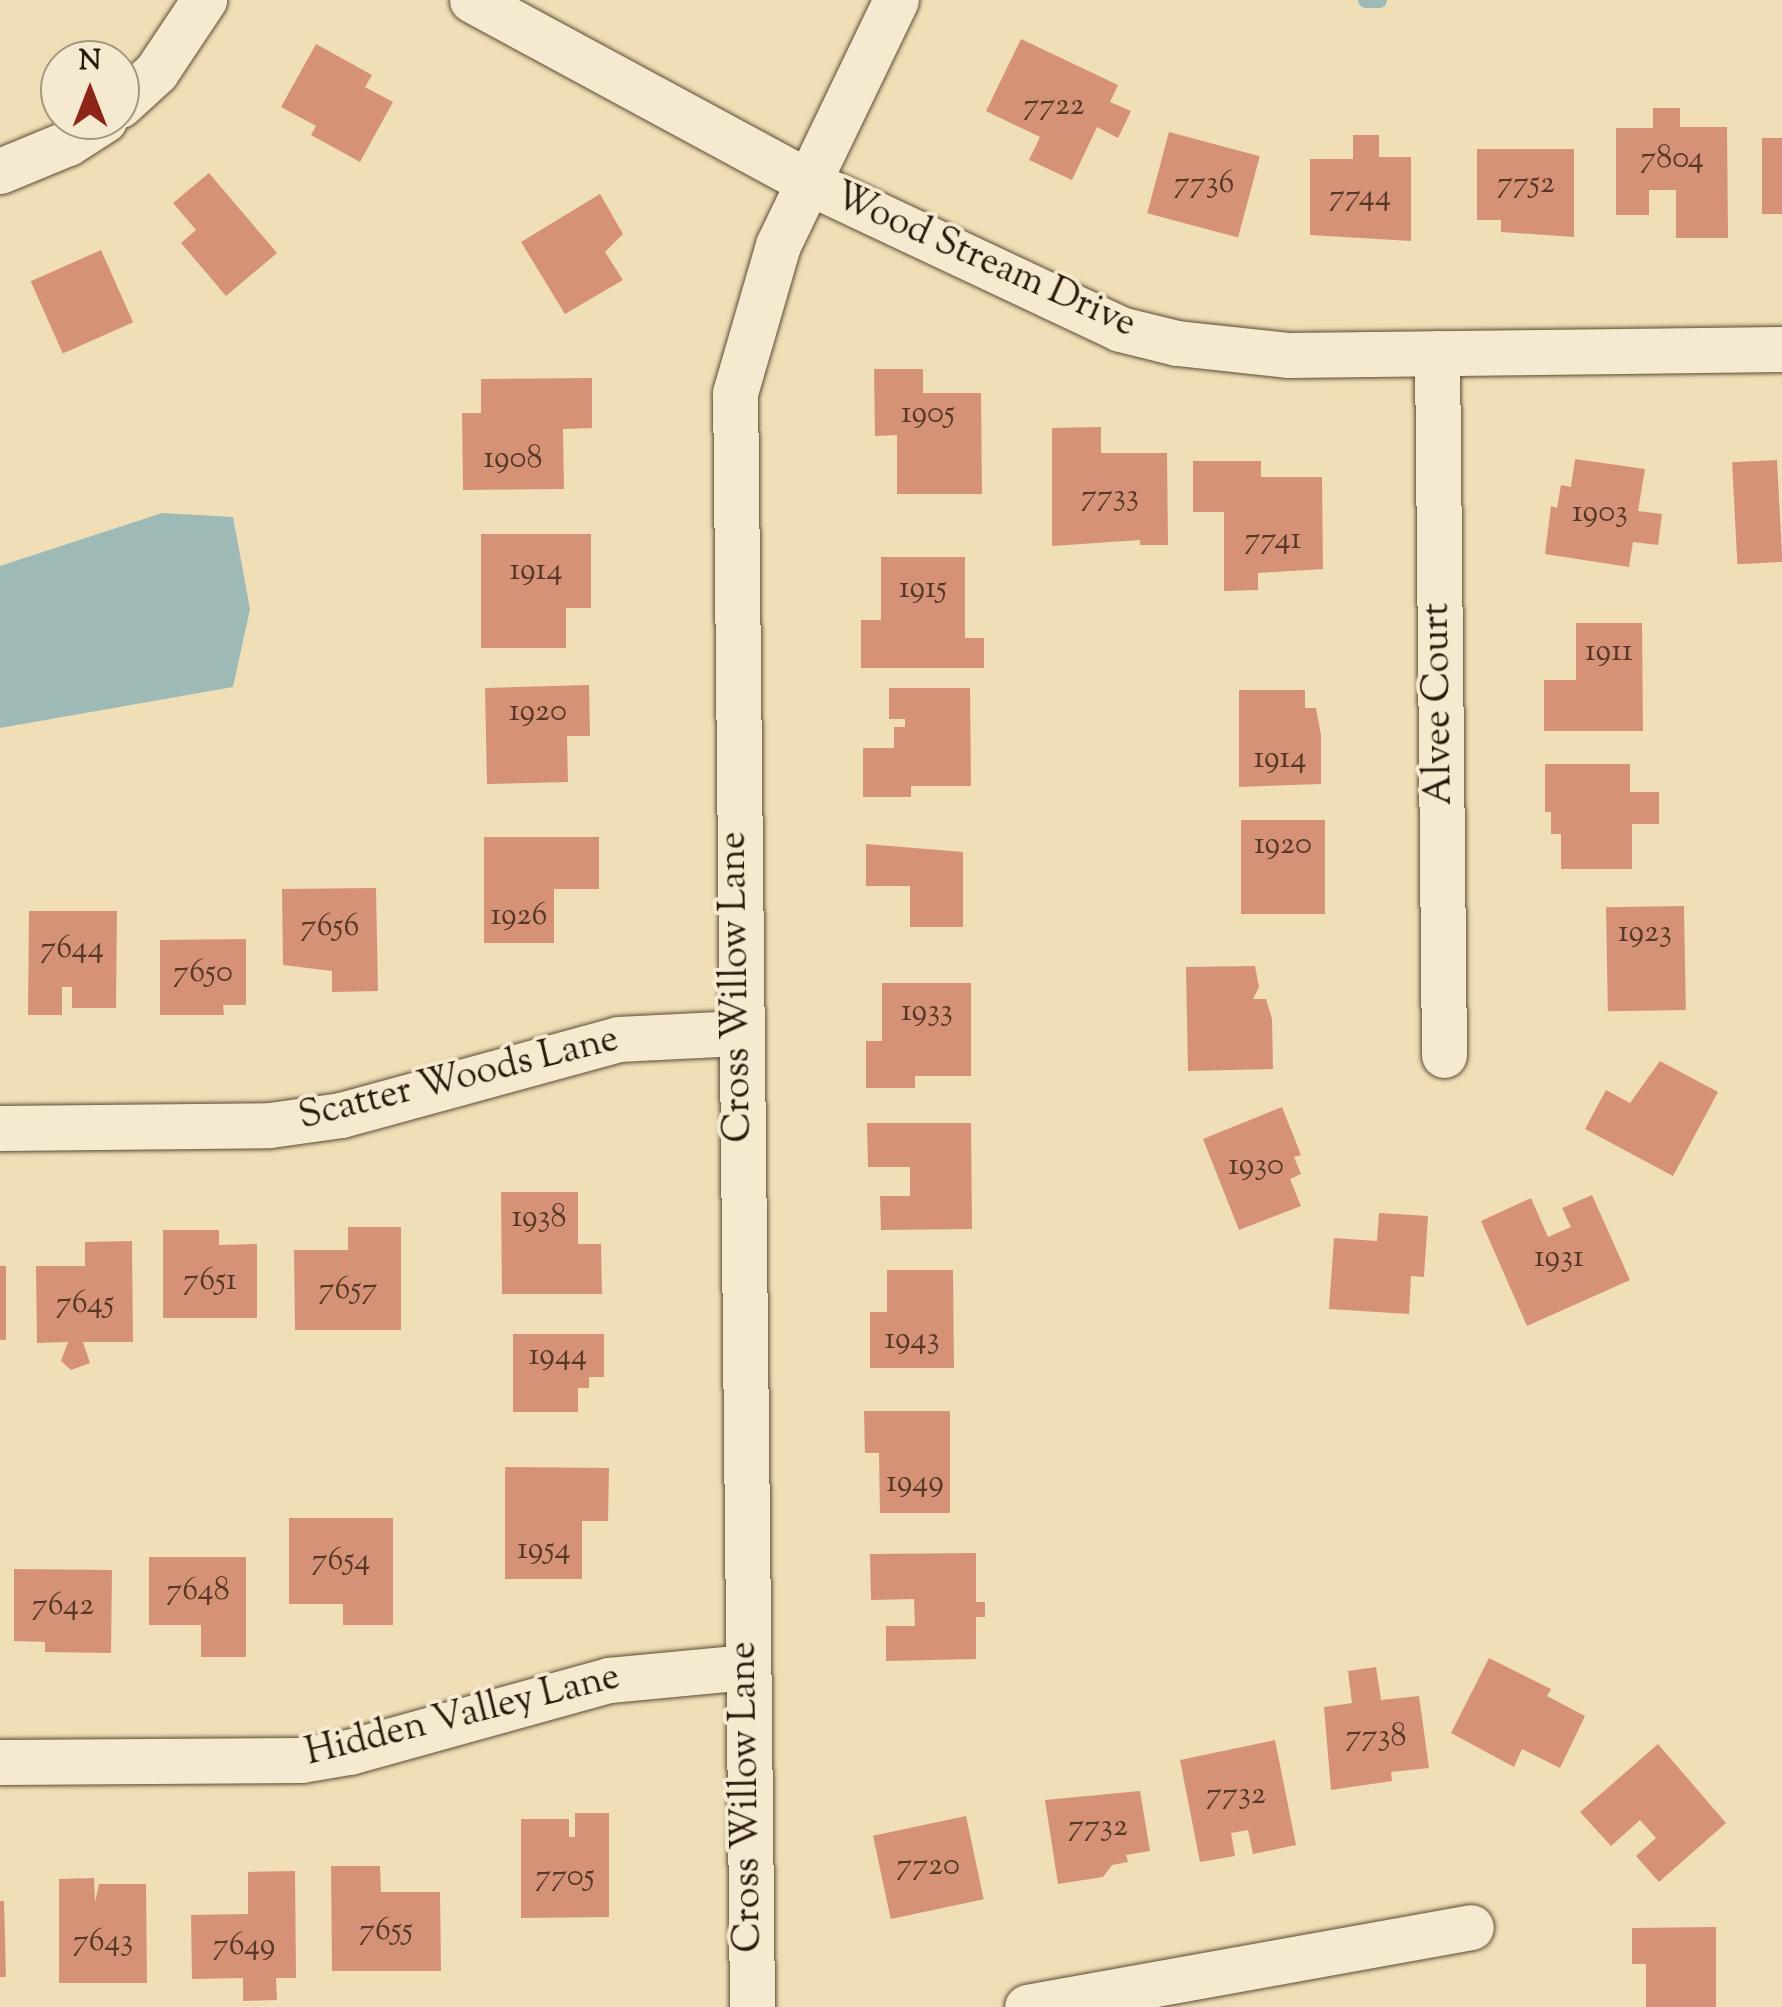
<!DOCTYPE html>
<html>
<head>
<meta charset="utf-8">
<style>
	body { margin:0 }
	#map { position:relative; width:1782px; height:2007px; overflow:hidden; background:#f0deb6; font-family:"Sorts Mill Goudy",serif }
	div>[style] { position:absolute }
	.water>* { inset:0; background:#9dbab7 }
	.stream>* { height:15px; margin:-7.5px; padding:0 7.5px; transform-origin:7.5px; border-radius:7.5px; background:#9dbab7 }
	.building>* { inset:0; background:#d69277; transform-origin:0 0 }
	.roads { filter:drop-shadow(0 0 2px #5c4b35) drop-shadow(0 0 2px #5c4b35) }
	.minor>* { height:45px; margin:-22.5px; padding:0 22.5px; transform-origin:22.5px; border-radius:22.5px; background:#f5ead0 }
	span { translate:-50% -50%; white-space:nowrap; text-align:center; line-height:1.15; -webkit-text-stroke:8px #f5ead0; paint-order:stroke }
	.number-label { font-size:32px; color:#553825 }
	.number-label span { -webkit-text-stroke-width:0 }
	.street-label { font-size:38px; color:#2a1a0a }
	.north { position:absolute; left:40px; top:40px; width:100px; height:100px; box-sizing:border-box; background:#f5ead0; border:2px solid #a49781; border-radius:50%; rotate:0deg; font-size:28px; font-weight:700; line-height:40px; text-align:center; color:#2a1a0a }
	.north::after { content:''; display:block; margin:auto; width:35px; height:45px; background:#8f2418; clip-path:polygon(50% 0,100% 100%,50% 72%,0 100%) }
</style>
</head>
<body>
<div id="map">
	<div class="water">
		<i style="clip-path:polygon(162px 513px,233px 517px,250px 609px,233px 687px,0 728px,0 566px)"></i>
	</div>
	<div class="stream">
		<i style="left:1365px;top:0;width:14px"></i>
	</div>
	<div class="building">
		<i style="clip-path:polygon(1021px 39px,1118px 85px,1110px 102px,1131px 111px,1118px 138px,1097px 127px,1072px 180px,1029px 160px,1040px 137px,986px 111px)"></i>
		<i style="clip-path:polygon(316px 44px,372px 75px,365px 87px,393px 102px,360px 162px,311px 135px,316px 126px,281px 107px)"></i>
		<i style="clip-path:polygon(1653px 108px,1680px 108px,1680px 127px,1727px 127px,1728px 238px,1676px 238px,1676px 190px,1649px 190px,1649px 215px,1616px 215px,1616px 128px,1653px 128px)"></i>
		<i style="left:1169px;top:132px;width:94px;height:84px;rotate:15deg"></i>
		<i style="clip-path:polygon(1353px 135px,1379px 135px,1379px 157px,1411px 157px,1411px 241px,1310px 235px,1310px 159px,1353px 159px)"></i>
		<i style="left:1762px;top:138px;width:20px;height:76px"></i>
		<i style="clip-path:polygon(1477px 149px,1574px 149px,1574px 237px,1501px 232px,1501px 220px,1477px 220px)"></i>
		<i style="clip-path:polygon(209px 173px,277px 253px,226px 296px,181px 243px,196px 230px,173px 203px)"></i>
		<i style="clip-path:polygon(600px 194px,623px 234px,605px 252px,623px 280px,565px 314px,521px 242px)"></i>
		<i style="left:101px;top:250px;width:79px;height:77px;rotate:66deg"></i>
		<i style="clip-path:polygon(874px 369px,923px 369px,923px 393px,981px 393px,982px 494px,897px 494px,897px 435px,875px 436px)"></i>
		<i style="clip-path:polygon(592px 378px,592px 428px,563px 429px,564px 489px,463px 490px,462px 413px,481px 413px,481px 379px)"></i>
		<i style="clip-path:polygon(1101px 427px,1101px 453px,1167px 453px,1168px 545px,1140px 545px,1140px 540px,1052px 546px,1052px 428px)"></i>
		<i style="clip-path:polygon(1575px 459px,1645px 469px,1638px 511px,1662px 514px,1658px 545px,1633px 542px,1629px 567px,1545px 554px,1551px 506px,1557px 508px,1561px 485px,1571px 487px)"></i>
		<i style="left:1777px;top:460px;width:102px;height:45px;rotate:87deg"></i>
		<i style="clip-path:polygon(1193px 461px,1261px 461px,1261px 477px,1322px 477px,1323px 569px,1258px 573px,1258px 590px,1224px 591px,1224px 512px,1193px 512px)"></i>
		<i style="clip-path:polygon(481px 534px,591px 534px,591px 608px,566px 608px,566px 648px,481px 648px)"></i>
		<i style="clip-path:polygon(881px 557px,965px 557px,965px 638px,984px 638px,984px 668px,861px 668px,861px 620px,881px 620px)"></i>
		<i style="clip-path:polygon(1576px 623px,1642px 623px,1643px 731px,1544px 731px,1544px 680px,1576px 680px)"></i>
		<i style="clip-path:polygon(589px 685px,590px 736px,567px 736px,568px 782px,487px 784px,485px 688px)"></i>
		<i style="clip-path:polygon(889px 688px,970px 688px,971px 786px,911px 786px,911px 797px,863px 797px,863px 748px,894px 748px,894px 727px,905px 727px,905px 719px,889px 719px)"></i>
		<i style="clip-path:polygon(1239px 690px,1305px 690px,1305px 708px,1316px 708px,1321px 735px,1321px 784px,1239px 787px)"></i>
		<i style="clip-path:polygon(1545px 764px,1630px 764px,1630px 792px,1659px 792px,1659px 824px,1632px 824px,1632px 869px,1561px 869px,1561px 834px,1551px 834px,1551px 812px,1545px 812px)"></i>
		<i style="left:1241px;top:820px;width:84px;height:94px"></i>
		<i style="clip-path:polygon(484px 837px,599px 837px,599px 889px,554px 889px,554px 943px,484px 943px)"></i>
		<i style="clip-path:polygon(866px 844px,963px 852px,963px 927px,910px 927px,910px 886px,866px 886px)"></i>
		<i style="clip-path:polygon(376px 888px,378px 991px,332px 992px,332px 971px,283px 965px,282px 889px)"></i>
		<i style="left:1684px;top:906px;width:104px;height:78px;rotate:89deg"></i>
		<i style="clip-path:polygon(29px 911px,117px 911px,116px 1008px,72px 1008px,72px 987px,62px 987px,62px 1015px,28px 1015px)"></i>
		<i style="clip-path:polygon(246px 939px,246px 1005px,223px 1005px,224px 1015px,160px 1015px,160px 940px)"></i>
		<i style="clip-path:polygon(1255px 966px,1259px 987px,1253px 999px,1266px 999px,1272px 1019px,1273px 1069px,1188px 1071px,1186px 967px)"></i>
		<i style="clip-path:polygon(882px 983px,971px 983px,971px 1076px,915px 1076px,915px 1088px,866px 1088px,866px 1041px,882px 1041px)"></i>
		<i style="clip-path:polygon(1660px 1061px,1718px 1092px,1673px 1176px,1585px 1129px,1606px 1090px,1630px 1103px)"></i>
		<i style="clip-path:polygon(1282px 1107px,1301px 1155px,1294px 1157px,1301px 1174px,1290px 1179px,1301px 1206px,1239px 1230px,1203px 1139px)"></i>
		<i style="clip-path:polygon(867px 1123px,971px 1123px,972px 1229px,881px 1230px,880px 1196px,910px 1196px,910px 1167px,868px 1167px)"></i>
		<i style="clip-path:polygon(501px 1192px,578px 1192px,578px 1244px,601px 1244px,602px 1294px,502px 1294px)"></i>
		<i style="clip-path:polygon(1592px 1195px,1630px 1280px,1527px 1326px,1481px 1221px,1531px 1198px,1548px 1237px,1571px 1227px,1562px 1208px)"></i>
		<i style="clip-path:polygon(1379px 1213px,1428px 1216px,1424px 1277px,1411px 1276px,1409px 1314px,1329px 1309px,1334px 1238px,1377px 1241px)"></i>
		<i style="clip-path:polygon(348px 1227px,401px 1227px,401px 1330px,295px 1330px,294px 1250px,348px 1250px)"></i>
		<i style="clip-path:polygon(163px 1230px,219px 1230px,219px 1245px,257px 1244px,257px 1318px,163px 1318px)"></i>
		<i style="clip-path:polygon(132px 1241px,133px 1342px,83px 1342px,90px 1363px,71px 1370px,61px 1361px,68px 1342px,37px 1343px,36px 1266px,85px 1266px,85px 1242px)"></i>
		<i style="left:0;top:1266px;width:6px;height:74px"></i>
		<i style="clip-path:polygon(887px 1270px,953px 1270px,954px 1368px,870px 1368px,870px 1312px,887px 1312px)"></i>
		<i style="clip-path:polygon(513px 1334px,604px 1334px,604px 1377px,589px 1377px,589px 1388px,578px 1388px,578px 1412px,513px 1412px)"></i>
		<i style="clip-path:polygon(864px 1411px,950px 1411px,950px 1513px,880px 1513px,879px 1453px,865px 1453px)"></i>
		<i style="clip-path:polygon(505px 1467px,609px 1468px,608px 1521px,582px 1521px,582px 1579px,505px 1579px)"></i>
		<i style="clip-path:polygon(289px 1518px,393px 1518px,393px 1625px,343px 1625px,343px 1604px,289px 1604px)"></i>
		<i style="clip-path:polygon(976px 1553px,976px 1602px,985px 1602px,985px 1617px,976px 1617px,976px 1659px,886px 1661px,886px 1626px,915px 1626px,914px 1599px,871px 1600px,870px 1554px)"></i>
		<i style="clip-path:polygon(149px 1557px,246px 1557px,246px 1657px,201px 1657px,201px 1625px,149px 1625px)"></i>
		<i style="clip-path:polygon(14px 1569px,112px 1570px,111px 1653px,45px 1652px,45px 1642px,14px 1641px)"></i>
		<i style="clip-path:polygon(1489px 1658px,1551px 1689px,1547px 1696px,1585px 1716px,1560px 1768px,1522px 1749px,1514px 1767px,1451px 1733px)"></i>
		<i style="clip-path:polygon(1376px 1667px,1381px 1700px,1419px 1696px,1429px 1768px,1391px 1772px,1392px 1781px,1331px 1790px,1324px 1707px,1352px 1703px,1348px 1671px)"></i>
		<i style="clip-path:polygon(1275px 1740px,1296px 1845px,1253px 1854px,1248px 1830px,1231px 1833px,1235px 1856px,1200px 1862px,1180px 1760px)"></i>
		<i style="clip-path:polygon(1658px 1744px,1726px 1823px,1659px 1882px,1636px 1856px,1656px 1838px,1640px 1820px,1611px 1846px,1580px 1812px)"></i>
		<i style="clip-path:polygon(1140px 1791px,1150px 1851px,1126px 1855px,1128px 1862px,1112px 1865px,1103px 1877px,1058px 1884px,1045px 1800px)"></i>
		<i style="clip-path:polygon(575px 1813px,609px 1813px,609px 1917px,521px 1918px,521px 1819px,569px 1819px,569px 1837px,575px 1837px)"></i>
		<i style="left:966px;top:1816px;width:85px;height:95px;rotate:78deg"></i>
		<i style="clip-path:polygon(331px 1866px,380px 1866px,381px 1892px,440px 1892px,441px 1971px,332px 1971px)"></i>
		<i style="clip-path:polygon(295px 1871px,296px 1978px,276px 1978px,277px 2000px,243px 2001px,243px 1978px,192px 1979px,191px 1915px,248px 1914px,248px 1872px)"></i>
		<i style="clip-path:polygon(94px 1878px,95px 1902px,99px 1884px,146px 1884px,147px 1983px,59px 1983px,59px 1879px)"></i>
		<i style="clip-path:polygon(0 1901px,4px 1901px,6px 1977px,0 1977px)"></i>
		<i style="clip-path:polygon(1716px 1927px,1716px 2007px,1646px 2007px,1646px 1964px,1632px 1964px,1632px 1928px)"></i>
	</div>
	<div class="roads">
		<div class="minor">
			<i style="left:472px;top:0;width:382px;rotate:28.4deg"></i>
			<i style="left:808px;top:182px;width:345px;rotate:25.2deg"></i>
			<i style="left:1120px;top:329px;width:59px;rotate:13.8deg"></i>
			<i style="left:1177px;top:343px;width:113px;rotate:6.1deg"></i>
			<i style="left:1289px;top:355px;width:493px;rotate:-0.7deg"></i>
			<i style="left:120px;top:105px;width:49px;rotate:-42.5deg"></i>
			<i style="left:156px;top:72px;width:87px;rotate:-56.3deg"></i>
			<i style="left:0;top:171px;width:74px;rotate:-22.4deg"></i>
			<i style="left:68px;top:143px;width:43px;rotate:-32.6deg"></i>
			<i style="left:1437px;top:353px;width:702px;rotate:89.43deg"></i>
			<i style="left:0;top:1128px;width:270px;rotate:-0.6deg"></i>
			<i style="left:270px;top:1125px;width:72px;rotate:-8deg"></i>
			<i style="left:341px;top:1115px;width:287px;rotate:-15.3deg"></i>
			<i style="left:618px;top:1039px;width:121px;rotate:-2.8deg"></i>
			<i style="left:0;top:1762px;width:301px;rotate:-0.4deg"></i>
			<i style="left:301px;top:1760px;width:49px;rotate:-9.5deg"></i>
			<i style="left:349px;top:1752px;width:270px;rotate:-15.5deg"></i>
			<i style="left:609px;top:1680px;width:138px;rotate:-5.4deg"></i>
			<i style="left:752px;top:2007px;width:1614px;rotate:-90.6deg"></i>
			<i style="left:735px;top:393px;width:154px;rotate:-73.8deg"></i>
			<i style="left:778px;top:245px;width:272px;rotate:-64.3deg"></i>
			<i style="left:1027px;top:2007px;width:451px;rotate:-10.2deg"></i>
		</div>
	</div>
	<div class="number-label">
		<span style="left:1054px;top:106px">7722</span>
		<span style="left:1672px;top:159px">7804</span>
		<span style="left:1204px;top:184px">7736</span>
		<span style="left:1526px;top:184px">7752</span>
		<span style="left:1360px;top:197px">7744</span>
		<span style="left:928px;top:414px">1905</span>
		<span style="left:513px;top:459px">1908</span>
		<span style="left:1110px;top:497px">7733</span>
		<span style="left:1600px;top:513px">1903</span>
		<span style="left:1273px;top:540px">7741</span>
		<span style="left:536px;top:571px">1914</span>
		<span style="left:923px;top:589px">1915</span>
		<span style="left:1609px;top:652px">1911</span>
		<span style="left:538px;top:712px">1920</span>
		<span style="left:1280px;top:759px">1914</span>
		<span style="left:1283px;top:845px">1920</span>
		<span style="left:519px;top:916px">1926</span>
		<span style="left:330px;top:927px">7656</span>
		<span style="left:1645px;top:933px">1923</span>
		<span style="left:72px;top:949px">7644</span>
		<span style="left:203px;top:973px">7650</span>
		<span style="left:927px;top:1012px">1933</span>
		<span style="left:1256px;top:1166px">1930</span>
		<span style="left:539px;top:1218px">1938</span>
		<span style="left:1559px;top:1258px">1931</span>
		<span style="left:210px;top:1281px">7651</span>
		<span style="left:348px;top:1290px">7657</span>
		<span style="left:85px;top:1304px">7645</span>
		<span style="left:912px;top:1340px">1943</span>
		<span style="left:558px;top:1356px">1944</span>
		<span style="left:915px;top:1483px">1949</span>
		<span style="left:544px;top:1550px">1954</span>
		<span style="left:341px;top:1561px">7654</span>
		<span style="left:198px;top:1591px">7648</span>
		<span style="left:63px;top:1606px">7642</span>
		<span style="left:1376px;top:1737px">7738</span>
		<span style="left:1236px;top:1795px">7732</span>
		<span style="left:1098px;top:1827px">7732</span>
		<span style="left:928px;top:1866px">7720</span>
		<span style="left:565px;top:1877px">7705</span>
		<span style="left:386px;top:1931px">7655</span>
		<span style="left:103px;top:1942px">7643</span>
		<span style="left:244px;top:1946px">7649</span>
	</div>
	<div class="street-label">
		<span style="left:984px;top:262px;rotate:24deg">Wood Stream Drive</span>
		<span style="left:1440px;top:704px;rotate:-91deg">Alvee Court</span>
		<span style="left:738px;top:987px;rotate:-91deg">Cross Willow Lane</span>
		<span style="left:459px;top:1080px;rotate:-14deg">Scatter Woods Lane</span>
		<span style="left:463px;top:1717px;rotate:-14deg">Hidden Valley Lane</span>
		<span style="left:748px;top:1797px;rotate:-91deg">Cross Willow Lane</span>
	</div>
	<div class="north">N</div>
</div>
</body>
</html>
